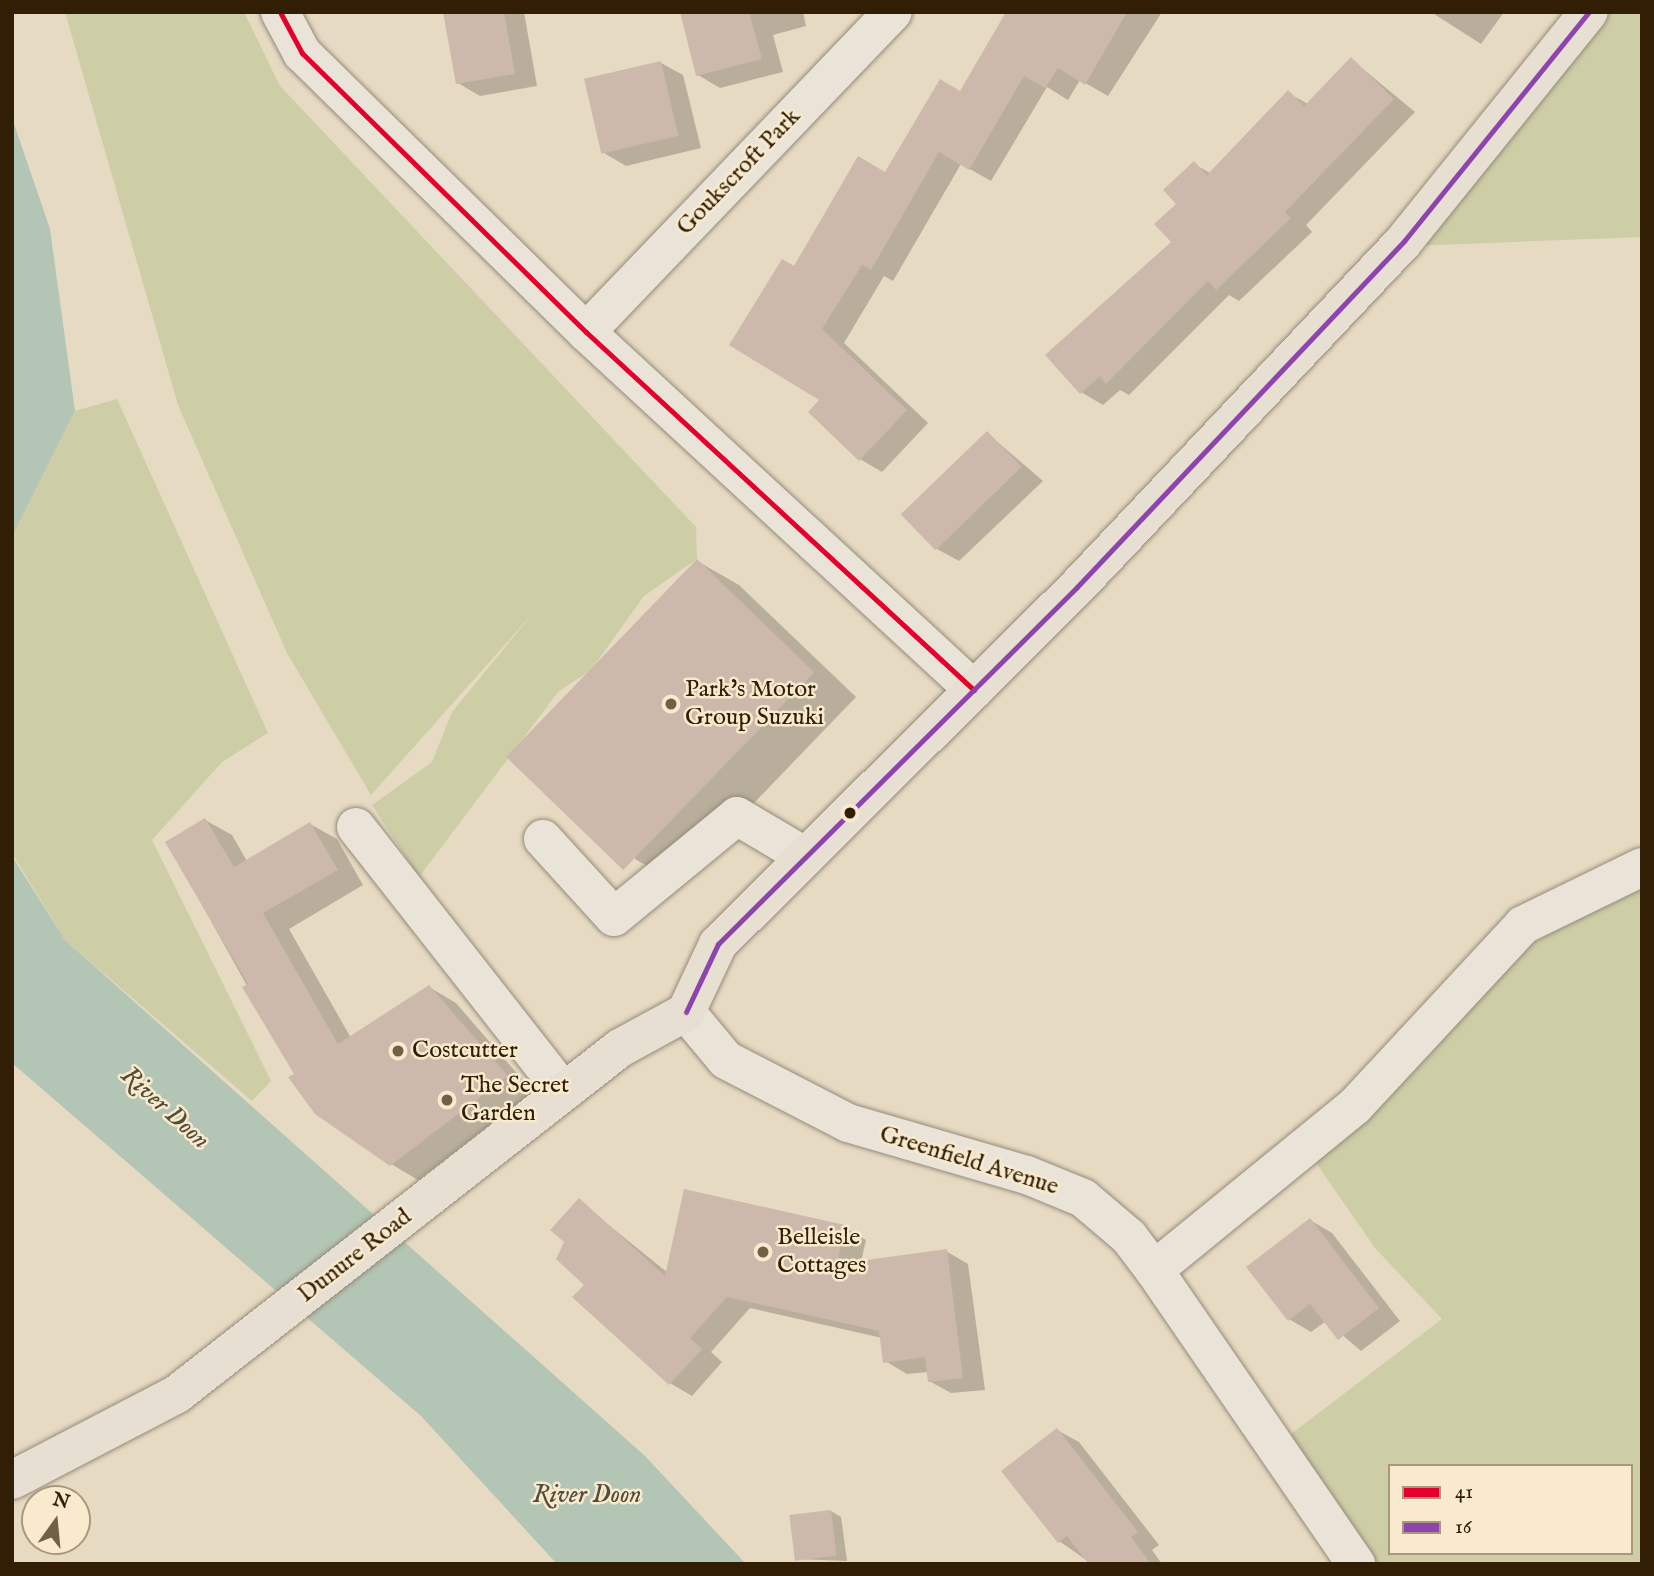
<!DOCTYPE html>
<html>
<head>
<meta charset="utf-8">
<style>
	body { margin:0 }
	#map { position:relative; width:1654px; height:1576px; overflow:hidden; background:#e7dac2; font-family:"IM FELL English",serif }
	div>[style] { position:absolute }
	.green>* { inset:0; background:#cdcda6 }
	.water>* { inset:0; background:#b3c5b4 }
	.shadow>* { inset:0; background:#0003 }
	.building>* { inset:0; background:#cdb8ac; transform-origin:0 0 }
	.roads { filter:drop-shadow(0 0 2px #958b7a) drop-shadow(0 0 2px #958b7a) }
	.minor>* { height:38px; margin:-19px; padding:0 19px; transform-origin:19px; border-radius:19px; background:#eae4d8 }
	.major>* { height:38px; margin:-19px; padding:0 19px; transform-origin:19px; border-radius:19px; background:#e7dfd1 }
	.bus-1>* { height:5px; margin:-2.5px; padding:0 2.5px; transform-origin:2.5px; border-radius:2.5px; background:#e4002b }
	.bus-2>* { height:5px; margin:-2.5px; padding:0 2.5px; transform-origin:2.5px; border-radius:2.5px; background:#8e44ad }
	.dots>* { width:19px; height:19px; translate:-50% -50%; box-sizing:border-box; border:4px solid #f9eace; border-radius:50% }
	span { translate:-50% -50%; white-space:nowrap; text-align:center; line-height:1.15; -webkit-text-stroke:5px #f9eace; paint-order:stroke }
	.street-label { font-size:24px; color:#311e05 }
	.poi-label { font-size:24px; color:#311e05 }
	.left { translate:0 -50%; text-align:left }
	.water-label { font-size:26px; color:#514d38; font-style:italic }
	.frame { position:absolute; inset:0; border:14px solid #311e05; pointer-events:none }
	.legend { position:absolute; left:1388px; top:1464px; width:245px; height:91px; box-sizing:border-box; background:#f9eace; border:2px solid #a9987e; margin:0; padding:9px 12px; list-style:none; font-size:21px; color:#311e05 }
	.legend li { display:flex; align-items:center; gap:14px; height:35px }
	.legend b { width:35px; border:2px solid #a9987e }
	.north { position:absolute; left:21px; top:1485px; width:70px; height:70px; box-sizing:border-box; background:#f9eace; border:2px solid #a9987e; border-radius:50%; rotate:15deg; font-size:19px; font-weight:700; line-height:28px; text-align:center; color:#311e05 }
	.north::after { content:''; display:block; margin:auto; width:24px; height:32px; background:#716047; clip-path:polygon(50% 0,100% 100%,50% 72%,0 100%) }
</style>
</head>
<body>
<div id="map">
	<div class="green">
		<i style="clip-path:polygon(65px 12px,244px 12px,280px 86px,696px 527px,697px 559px,644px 596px,591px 670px,558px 692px,419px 877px,372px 805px,432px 762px,452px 712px,534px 612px,371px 795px,287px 653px,178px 405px)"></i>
		<i style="clip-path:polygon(1590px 12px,1642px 12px,1642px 237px,1411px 246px)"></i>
		<i style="clip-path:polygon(117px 399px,268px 733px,222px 762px,152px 840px,271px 1081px,252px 1101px,65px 940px,12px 853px,12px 537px,75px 411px)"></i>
		<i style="clip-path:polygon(evenodd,1642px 867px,1642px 1564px,1358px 1564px,1274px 1447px,1442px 1319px,1375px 1248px,1307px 1150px,1484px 964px,1642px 867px,1390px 1466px,1631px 1466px,1631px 1553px,1390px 1553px,1390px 1466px)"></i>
	</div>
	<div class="water">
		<i style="clip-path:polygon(12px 118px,50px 229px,75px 411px,12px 537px)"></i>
		<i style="clip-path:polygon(12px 856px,65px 940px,645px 1456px,746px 1564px,557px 1564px,421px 1416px,12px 1063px)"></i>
	</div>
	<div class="shadow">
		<i style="clip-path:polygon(445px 12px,524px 12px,537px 86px,480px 96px,458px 83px)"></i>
		<i style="clip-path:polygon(682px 12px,803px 12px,806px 26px,773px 35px,783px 72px,720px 88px,698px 75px)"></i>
		<i style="clip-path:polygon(1046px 12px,1162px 12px,1108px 96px,1080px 80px,1068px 100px,1047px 87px,991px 181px,961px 164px,893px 281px,884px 276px,844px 343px,928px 423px,882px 472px,860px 459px,822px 400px,795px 269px)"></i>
		<i style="clip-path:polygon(1431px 12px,1504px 12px,1481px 44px)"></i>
		<i style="clip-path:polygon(1351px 59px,1415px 112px,1306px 225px,1312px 232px,1239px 301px,1229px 295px,1129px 395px,1120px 390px,1103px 405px,1081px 392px,1174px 242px,1194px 164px,1210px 173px,1288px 93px,1308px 104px)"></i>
		<i style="clip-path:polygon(661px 63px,683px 75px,701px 148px,626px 166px,604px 153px)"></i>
		<i style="clip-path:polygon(987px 433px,1043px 481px,959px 561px,937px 549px)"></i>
		<i style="clip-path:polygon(697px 561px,739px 585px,856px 697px,677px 883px,635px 859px)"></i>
		<i style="clip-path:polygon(205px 820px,232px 835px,247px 861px,310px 824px,337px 839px,363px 885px,289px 929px,351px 1038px,429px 987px,456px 1003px,533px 1092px,418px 1180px,391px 1164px,296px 1074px,167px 842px)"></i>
		<i style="clip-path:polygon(579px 1201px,668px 1273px,844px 1227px,866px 1240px,861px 1262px,946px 1251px,968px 1264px,985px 1390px,951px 1393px,929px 1381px,928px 1372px,907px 1374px,885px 1361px,882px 1338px,750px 1308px,711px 1352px,722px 1362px,692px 1396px,670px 1383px,586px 1285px)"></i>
		<i style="clip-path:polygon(1310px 1220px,1332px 1233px,1400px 1321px,1361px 1351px,1326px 1321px,1311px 1332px,1289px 1319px)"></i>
		<i style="clip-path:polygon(1057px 1430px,1079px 1442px,1159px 1545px,1152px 1550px,1162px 1564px,1092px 1564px,1059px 1541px)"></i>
		<i style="clip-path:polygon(831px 1511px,841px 1517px,847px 1561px,796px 1559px)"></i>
	</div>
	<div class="building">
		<i style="clip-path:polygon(443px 12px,504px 12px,515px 74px,456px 84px)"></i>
		<i style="clip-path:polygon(680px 12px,749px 12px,762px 59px,696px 76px)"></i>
		<i style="clip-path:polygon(1006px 12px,1127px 12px,1085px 85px,1058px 68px,1045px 88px,1024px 76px,969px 170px,939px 152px,871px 270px,862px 265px,822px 329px,907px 410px,859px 461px,808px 412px,819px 400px,729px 345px,782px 259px,794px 266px,858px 156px,885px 172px,940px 79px,960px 91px)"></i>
		<i style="clip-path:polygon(1351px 57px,1394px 99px,1285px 212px,1291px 218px,1216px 290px,1208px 281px,1106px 384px,1100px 376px,1080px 394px,1045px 355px,1171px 242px,1154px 224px,1176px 204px,1163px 190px,1194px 161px,1207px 175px,1288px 90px,1304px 106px)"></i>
		<i style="left:661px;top:61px;width:77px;height:79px;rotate:77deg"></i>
		<i style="left:987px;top:431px;width:50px;height:120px;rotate:46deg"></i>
		<i style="left:697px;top:559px;width:163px;height:275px;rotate:44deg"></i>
		<i style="clip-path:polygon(205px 818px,234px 867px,310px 822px,338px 870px,263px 913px,338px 1044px,429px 985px,508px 1076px,390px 1166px,315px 1114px,288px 1077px,294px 1074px,242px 987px,248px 984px,165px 842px)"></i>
		<i style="clip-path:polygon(684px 1189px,845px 1225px,837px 1264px,947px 1249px,963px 1378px,928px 1382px,925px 1357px,883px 1363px,879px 1331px,727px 1297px,690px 1338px,702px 1349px,669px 1385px,572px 1297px,584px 1285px,556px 1259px,564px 1242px,550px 1230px,579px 1198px,665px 1276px)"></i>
		<i style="clip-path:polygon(1310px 1218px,1379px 1308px,1338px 1340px,1310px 1304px,1288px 1321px,1246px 1267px)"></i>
		<i style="clip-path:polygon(1057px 1428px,1138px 1532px,1131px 1537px,1151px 1564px,1089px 1564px,1067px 1536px,1058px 1543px,1001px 1471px)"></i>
		<i style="left:831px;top:1510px;width:46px;height:42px;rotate:83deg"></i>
	</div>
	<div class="roads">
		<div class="minor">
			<i style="left:280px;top:12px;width:47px;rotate:61.8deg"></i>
			<i style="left:302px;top:53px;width:398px;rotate:44.5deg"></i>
			<i style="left:586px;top:332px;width:528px;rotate:42.7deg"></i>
			<i style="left:586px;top:332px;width:443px;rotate:-46.2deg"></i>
			<i style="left:356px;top:827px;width:335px;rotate:51.9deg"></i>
			<i style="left:543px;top:839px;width:105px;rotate:47.7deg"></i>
			<i style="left:614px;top:917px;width:159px;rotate:-39.4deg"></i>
			<i style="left:737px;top:816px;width:80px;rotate:30.7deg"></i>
			<i style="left:686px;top:1012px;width:62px;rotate:50.2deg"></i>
			<i style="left:726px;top:1060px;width:137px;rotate:27.3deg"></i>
			<i style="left:848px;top:1123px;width:186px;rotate:16.2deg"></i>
			<i style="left:1027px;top:1175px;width:61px;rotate:22.3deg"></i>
			<i style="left:1083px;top:1198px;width:60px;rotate:40.3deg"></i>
			<i style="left:1129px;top:1237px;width:41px;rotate:52.9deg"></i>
			<i style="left:1154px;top:1270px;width:357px;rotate:55.5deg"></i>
			<i style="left:1154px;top:1270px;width:259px;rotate:-39.2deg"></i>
			<i style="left:1355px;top:1106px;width:247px;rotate:-47.1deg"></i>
			<i style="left:1523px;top:925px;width:132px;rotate:-26deg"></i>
		</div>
		<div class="major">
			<i style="left:12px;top:1480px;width:186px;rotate:-27.5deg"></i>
			<i style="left:177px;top:1394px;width:562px;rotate:-37.99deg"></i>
			<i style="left:620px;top:1048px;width:75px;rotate:-28.6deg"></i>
			<i style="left:686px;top:1012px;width:75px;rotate:-64.8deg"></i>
			<i style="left:718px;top:944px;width:506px;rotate:-44.84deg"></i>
			<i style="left:1077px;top:587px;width:476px;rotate:-46.6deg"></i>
			<i style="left:1404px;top:241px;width:294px;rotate:-51.1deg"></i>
		</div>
	</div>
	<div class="bus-1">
		<i style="left:280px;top:12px;width:47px;rotate:61.8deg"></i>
		<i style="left:302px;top:53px;width:398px;rotate:44.5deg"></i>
		<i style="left:586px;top:332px;width:528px;rotate:42.7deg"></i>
	</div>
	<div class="bus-2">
		<i style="left:686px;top:1012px;width:75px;rotate:-64.8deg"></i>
		<i style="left:718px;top:944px;width:506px;rotate:-44.84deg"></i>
		<i style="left:1077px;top:587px;width:476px;rotate:-46.6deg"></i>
		<i style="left:1404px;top:241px;width:294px;rotate:-51.1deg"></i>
	</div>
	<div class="dots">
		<i style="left:671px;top:704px;background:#716047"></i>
		<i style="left:850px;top:813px;background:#311e05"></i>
		<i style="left:398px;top:1051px;background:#716047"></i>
		<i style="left:447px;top:1100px;background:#716047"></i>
		<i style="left:763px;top:1252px;background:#716047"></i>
	</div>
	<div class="street-label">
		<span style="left:739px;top:172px;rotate:-46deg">Goukscroft Park</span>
		<span style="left:969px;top:1161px;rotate:17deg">Greenfield Avenue</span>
		<span style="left:355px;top:1256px;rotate:-38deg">Dunure Road</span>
	</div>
	<div class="poi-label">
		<span class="left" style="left:685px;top:704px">Park's Motor<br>Group Suzuki</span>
		<span class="left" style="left:412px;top:1051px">Costcutter</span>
		<span class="left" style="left:461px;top:1100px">The Secret<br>Garden</span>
		<span class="left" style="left:777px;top:1252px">Belleisle<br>Cottages</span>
	</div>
	<div class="water-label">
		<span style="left:165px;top:1108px;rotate:42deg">River Doon</span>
		<span style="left:587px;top:1495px">River Doon</span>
	</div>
	<div class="frame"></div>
	<ul class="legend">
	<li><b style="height:9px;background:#e4002b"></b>41</li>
	<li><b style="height:9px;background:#8e44ad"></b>16</li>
	</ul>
	<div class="north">N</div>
</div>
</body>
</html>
